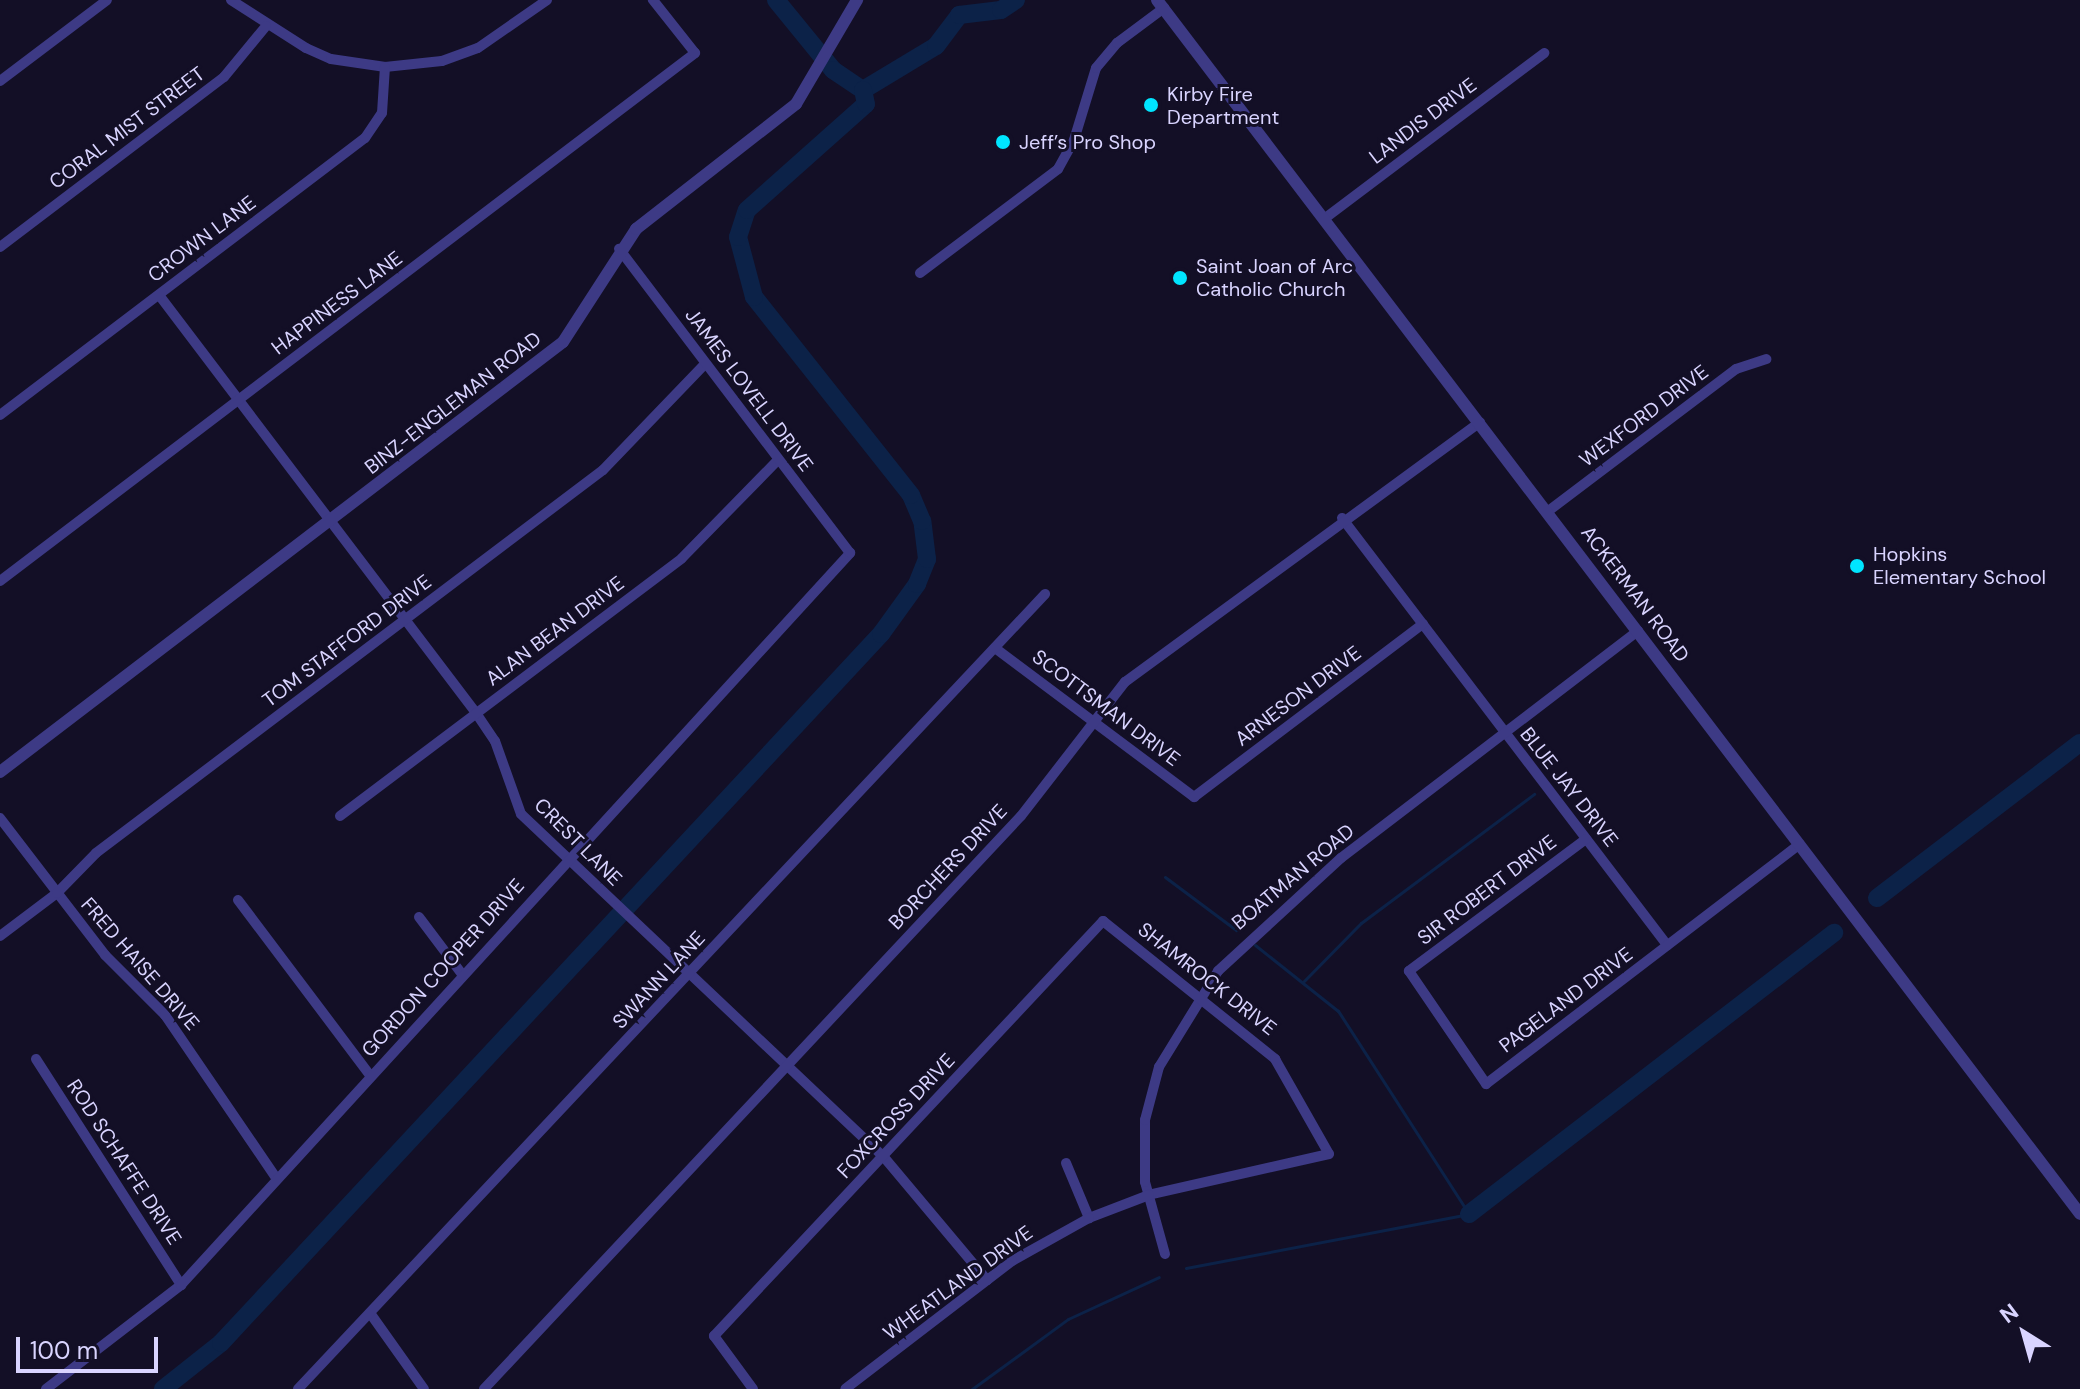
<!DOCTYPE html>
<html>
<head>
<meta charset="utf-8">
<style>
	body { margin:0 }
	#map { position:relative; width:2080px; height:1389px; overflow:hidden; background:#130f26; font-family:"DM Sans",sans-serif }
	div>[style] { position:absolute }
	.stream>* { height:3px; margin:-1.5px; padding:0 1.5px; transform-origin:1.5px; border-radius:1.5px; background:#0c2248 }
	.river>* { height:18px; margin:-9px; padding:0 9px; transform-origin:9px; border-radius:9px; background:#0c2248 }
	.minor>* { height:10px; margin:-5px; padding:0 5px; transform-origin:5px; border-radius:5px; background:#3d3a85 }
	.tertiary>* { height:12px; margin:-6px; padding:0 6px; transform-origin:6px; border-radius:6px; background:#3d3a85 }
	.dots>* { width:22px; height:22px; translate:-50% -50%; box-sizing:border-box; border:4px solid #130f26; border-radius:50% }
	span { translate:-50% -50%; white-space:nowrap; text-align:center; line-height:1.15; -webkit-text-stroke:6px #130f26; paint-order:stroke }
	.poi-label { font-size:20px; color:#d9d4ff }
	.left { translate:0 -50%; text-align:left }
	.street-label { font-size:20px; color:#d9d4ff }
	.north { position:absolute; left:1984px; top:1293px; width:80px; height:80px; -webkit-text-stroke:6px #130f26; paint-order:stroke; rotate:323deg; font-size:22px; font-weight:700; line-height:32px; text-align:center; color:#d9d4ff }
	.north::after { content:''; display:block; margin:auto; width:28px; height:36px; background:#d9d4ff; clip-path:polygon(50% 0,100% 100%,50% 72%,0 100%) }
	.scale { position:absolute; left:16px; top:1337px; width:142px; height:36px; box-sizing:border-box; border:4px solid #d9d4ff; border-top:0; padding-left:10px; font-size:24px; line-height:28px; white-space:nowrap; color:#d9d4ff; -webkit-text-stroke:6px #130f26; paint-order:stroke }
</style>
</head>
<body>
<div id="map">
	<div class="stream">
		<i style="left:1165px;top:877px;width:89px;rotate:36.7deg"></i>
		<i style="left:1303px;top:982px;width:83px;rotate:-45.5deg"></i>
		<i style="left:1361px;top:923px;width:216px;rotate:-36.7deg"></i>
		<i style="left:1186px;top:1268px;width:288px;rotate:-10.8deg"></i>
		<i style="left:1469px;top:1214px;width:242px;rotate:-122.8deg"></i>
		<i style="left:1338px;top:1011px;width:106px;rotate:-141.5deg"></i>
		<i style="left:972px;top:1389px;width:119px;rotate:-36.1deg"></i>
		<i style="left:1068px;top:1319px;width:100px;rotate:-24.8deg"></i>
	</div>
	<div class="river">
		<i style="left:776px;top:0;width:90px;rotate:50.8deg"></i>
		<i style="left:833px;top:70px;width:36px;rotate:34deg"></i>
		<i style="left:863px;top:90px;width:85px;rotate:-31.1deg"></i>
		<i style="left:936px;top:46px;width:39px;rotate:-53deg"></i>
		<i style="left:959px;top:15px;width:42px;rotate:-6.8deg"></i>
		<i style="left:1001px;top:10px;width:18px;rotate:-34deg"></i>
		<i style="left:1877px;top:898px;width:255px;rotate:-37.4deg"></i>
		<i style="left:1469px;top:1214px;width:461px;rotate:-37.6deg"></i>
		<i style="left:163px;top:1389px;width:74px;rotate:-38.4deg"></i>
		<i style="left:221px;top:1343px;width:969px;rotate:-47.05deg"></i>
		<i style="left:881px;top:634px;width:62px;rotate:-54.2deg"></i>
		<i style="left:917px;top:584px;width:27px;rotate:-68deg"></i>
		<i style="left:927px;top:559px;width:38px;rotate:-97deg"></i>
		<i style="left:922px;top:521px;width:28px;rotate:-113deg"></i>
		<i style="left:911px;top:495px;width:253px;rotate:-128.4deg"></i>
		<i style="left:754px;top:297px;width:62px;rotate:-104.9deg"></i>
		<i style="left:738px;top:237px;width:28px;rotate:-72deg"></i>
		<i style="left:747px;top:210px;width:159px;rotate:-41.7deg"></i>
		<i style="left:866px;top:104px;width:14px;rotate:-102deg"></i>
	</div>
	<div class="minor">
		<i style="left:231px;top:0;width:89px;rotate:32.6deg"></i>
		<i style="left:306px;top:48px;width:27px;rotate:24deg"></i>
		<i style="left:331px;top:59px;width:55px;rotate:8.4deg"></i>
		<i style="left:385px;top:67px;width:57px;rotate:-6deg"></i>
		<i style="left:442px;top:61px;width:38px;rotate:-20deg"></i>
		<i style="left:478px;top:48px;width:84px;rotate:-34.8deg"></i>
		<i style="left:0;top:81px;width:134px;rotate:-37.1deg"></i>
		<i style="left:1324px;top:219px;width:276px;rotate:-37deg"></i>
		<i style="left:0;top:247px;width:281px;rotate:-37.2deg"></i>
		<i style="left:224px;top:77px;width:66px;rotate:-50.5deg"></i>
		<i style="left:920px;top:273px;width:173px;rotate:-37deg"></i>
		<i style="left:1058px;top:169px;width:33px;rotate:-61deg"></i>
		<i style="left:1074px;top:140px;width:75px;rotate:-73deg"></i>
		<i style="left:1096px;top:68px;width:33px;rotate:-50deg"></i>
		<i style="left:1117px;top:43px;width:59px;rotate:-36.7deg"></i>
		<i style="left:159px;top:295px;width:525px;rotate:52.82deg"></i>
		<i style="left:476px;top:713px;width:34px;rotate:56deg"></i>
		<i style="left:495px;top:741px;width:77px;rotate:70.4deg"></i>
		<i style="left:521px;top:814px;width:498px;rotate:43.4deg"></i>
		<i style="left:883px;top:1156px;width:162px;rotate:50deg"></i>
		<i style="left:0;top:415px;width:458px;rotate:-37.2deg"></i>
		<i style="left:365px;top:138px;width:30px;rotate:-56deg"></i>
		<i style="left:382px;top:113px;width:46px;rotate:-86.3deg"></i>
		<i style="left:1547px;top:512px;width:237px;rotate:-37.1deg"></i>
		<i style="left:1736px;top:369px;width:32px;rotate:-18deg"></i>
		<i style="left:1342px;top:518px;width:537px;rotate:52.72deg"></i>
		<i style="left:0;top:581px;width:873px;rotate:-37.22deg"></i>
		<i style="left:695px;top:53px;width:68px;rotate:-128.4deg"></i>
		<i style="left:995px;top:648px;width:249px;rotate:36.8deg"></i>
		<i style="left:1194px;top:797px;width:287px;rotate:-37.1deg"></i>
		<i style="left:340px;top:816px;width:428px;rotate:-37deg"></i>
		<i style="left:682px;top:558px;width:137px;rotate:-45.6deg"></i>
		<i style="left:0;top:818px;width:173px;rotate:52.5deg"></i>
		<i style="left:105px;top:955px;width:85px;rotate:45deg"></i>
		<i style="left:165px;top:1015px;width:195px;rotate:55.7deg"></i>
		<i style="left:1586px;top:839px;width:221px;rotate:143.3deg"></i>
		<i style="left:1409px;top:971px;width:137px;rotate:55.7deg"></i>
		<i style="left:1486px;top:1084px;width:395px;rotate:-37.4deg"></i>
		<i style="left:238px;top:900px;width:219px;rotate:53deg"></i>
		<i style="left:419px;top:917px;width:71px;rotate:53deg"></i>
		<i style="left:0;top:936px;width:71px;rotate:-37deg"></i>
		<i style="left:57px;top:893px;width:56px;rotate:-45.7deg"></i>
		<i style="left:96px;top:853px;width:635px;rotate:-37.07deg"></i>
		<i style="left:603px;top:470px;width:147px;rotate:-46.1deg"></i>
		<i style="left:36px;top:1059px;width:269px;rotate:57.3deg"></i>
		<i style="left:1066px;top:1163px;width:60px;rotate:67.3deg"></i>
		<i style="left:1165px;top:1254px;width:75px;rotate:-105.5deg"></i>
		<i style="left:1145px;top:1182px;width:62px;rotate:-90deg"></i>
		<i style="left:1145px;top:1120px;width:55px;rotate:-75.2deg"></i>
		<i style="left:1159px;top:1067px;width:113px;rotate:-58.4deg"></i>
		<i style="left:1218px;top:971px;width:167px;rotate:-42.6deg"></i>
		<i style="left:1341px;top:858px;width:374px;rotate:-37.4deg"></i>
		<i style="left:370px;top:1313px;width:93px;rotate:54.6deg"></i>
		<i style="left:46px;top:1389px;width:170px;rotate:-37.6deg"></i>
		<i style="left:181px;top:1285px;width:992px;rotate:-47.57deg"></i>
		<i style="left:850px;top:553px;width:382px;rotate:-127.2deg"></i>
		<i style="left:298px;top:1389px;width:1091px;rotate:-46.78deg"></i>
		<i style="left:484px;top:1389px;width:785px;rotate:-46.86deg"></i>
		<i style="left:1021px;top:816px;width:170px;rotate:-52.2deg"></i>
		<i style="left:1125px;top:682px;width:440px;rotate:-36.2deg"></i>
		<i style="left:753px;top:1389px;width:66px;rotate:-126.3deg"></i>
		<i style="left:714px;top:1336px;width:569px;rotate:-46.85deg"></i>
		<i style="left:1103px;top:921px;width:221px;rotate:38.7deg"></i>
		<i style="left:1275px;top:1059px;width:109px;rotate:60.4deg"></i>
		<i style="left:1329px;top:1154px;width:185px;rotate:167.2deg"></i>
		<i style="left:1149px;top:1195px;width:64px;rotate:159deg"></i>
		<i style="left:1089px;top:1218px;width:88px;rotate:150.8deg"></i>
		<i style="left:1012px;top:1261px;width:210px;rotate:142.5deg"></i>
	</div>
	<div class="tertiary">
		<i style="left:1157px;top:0;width:1525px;rotate:52.75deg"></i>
		<i style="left:0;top:772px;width:708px;rotate:-37.37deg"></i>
		<i style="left:563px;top:342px;width:135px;rotate:-57.1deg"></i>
		<i style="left:636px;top:229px;width:203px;rotate:-38deg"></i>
		<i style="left:796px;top:104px;width:121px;rotate:-59.6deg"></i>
	</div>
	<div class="dots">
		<i style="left:1151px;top:105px;background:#00e5ff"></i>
		<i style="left:1003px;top:142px;background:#00e5ff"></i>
		<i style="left:1180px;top:278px;background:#00e5ff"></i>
		<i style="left:1857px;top:566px;background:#00e5ff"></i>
	</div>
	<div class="poi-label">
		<span class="left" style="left:1167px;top:106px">Kirby Fire<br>Department</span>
		<span class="left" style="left:1019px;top:142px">Jeff’s Pro Shop</span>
		<span class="left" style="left:1196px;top:278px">Saint Joan of Arc<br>Catholic Church</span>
		<span class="left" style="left:1873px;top:566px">Hopkins<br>Elementary School</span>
	</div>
	<div class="street-label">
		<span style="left:1423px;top:121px;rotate:-37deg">LANDIS DRIVE</span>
		<span style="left:127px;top:128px;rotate:-37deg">CORAL MIST STREET</span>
		<span style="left:202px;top:239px;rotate:-37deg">CROWN LANE</span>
		<span style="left:337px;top:303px;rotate:-37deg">HAPPINESS LANE</span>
		<span style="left:749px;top:390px;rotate:53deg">JAMES LOVELL DRIVE</span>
		<span style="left:453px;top:403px;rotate:-38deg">BINZ-ENGLEMAN ROAD</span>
		<span style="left:1644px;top:416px;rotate:-37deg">WEXFORD DRIVE</span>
		<span style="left:1635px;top:594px;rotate:53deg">ACKERMAN ROAD</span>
		<span style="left:555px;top:631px;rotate:-37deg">ALAN BEAN DRIVE</span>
		<span style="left:347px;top:641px;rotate:-37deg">TOM STAFFORD DRIVE</span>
		<span style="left:1298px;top:696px;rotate:-37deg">ARNESON DRIVE</span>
		<span style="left:1106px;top:708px;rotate:37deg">SCOTTSMAN DRIVE</span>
		<span style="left:1569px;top:787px;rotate:52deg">BLUE JAY DRIVE</span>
		<span style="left:578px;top:842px;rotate:45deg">CREST LANE</span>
		<span style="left:948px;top:867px;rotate:-47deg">BORCHERS DRIVE</span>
		<span style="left:1293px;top:877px;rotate:-40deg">BOATMAN ROAD</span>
		<span style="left:1487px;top:890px;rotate:-37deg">SIR ROBERT DRIVE</span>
		<span style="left:140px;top:964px;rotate:49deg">FRED HAISE DRIVE</span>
		<span style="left:443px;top:968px;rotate:-48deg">GORDON COOPER DRIVE</span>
		<span style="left:1207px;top:979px;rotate:38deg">SHAMROCK DRIVE</span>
		<span style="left:659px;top:980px;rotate:-47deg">SWANN LANE</span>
		<span style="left:1566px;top:1000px;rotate:-37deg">PAGELAND DRIVE</span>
		<span style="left:896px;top:1116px;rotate:-47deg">FOXCROSS DRIVE</span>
		<span style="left:124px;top:1162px;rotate:57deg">ROD SCHAFFE DRIVE</span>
		<span style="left:958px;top:1283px;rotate:-36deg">WHEATLAND DRIVE</span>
	</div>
	<div class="north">N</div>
	<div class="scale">100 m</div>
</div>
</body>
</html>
